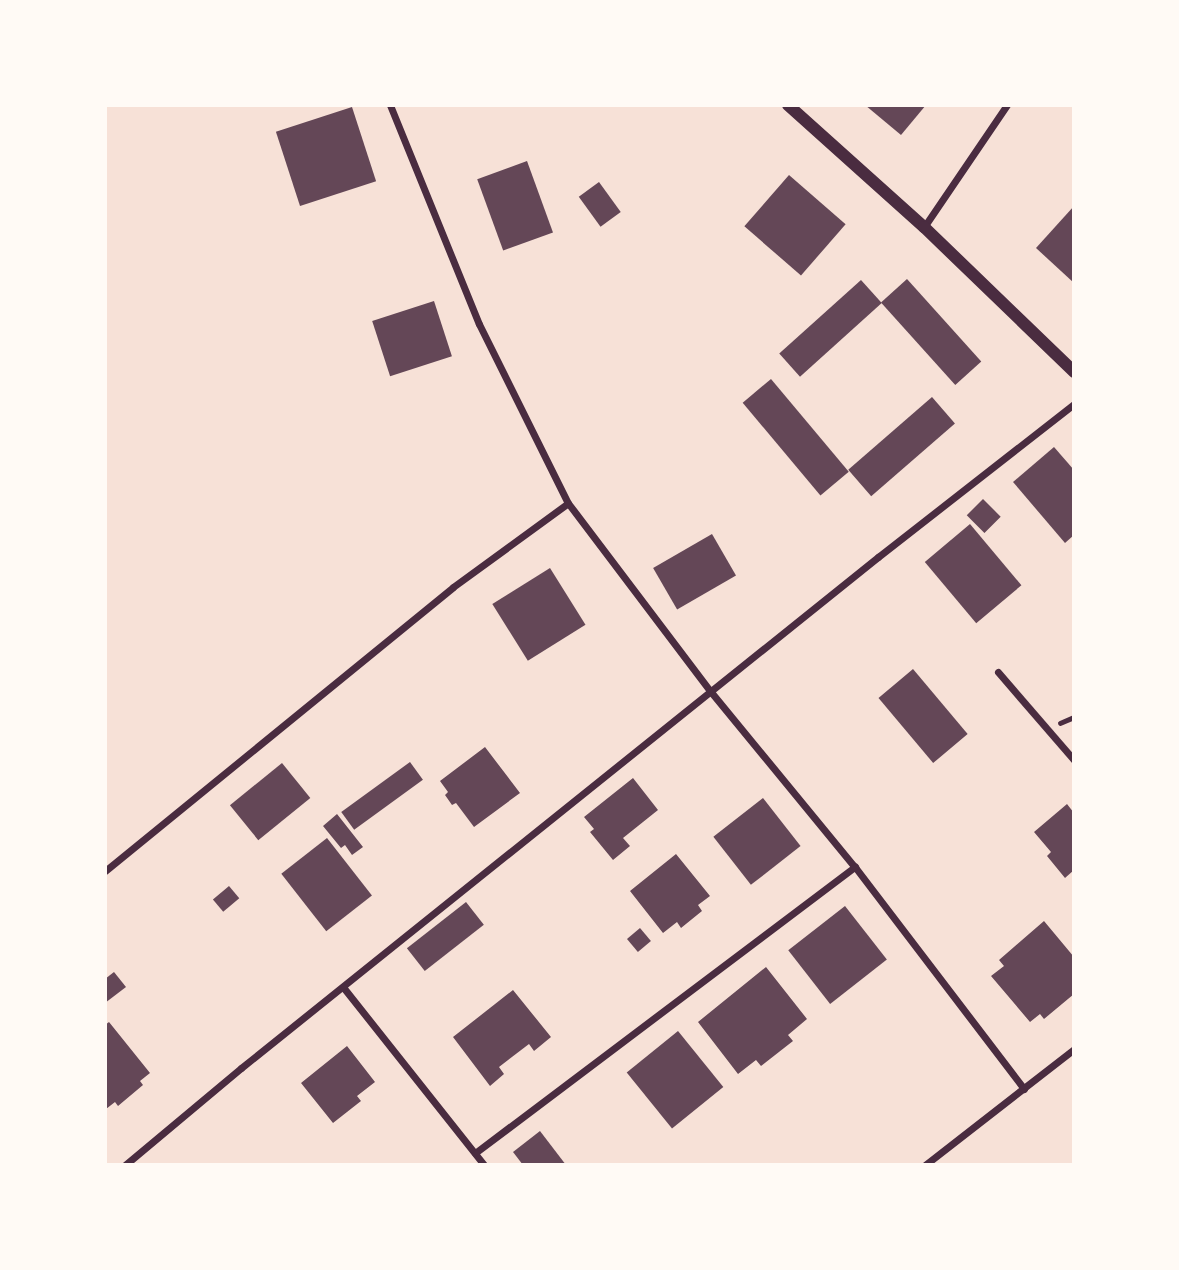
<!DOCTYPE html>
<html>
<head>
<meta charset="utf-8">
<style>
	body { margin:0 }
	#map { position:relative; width:1179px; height:1270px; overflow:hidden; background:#f7e1d7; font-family:Barlow,sans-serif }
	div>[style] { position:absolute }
	.building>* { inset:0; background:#644757; transform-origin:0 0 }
	.path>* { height:4.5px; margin:-2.25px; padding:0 2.25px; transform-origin:2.25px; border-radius:2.25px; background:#4a2c40 }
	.minor>* { height:7px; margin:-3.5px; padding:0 3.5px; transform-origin:3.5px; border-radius:3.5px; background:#4a2c40 }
	.tertiary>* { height:12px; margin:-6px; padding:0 6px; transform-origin:6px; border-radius:6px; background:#4a2c40 }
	span { translate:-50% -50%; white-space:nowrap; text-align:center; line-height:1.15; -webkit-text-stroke:6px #fffaf5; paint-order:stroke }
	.frame { position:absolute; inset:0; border:107px solid #fffaf5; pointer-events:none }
</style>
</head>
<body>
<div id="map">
	<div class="building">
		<i style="clip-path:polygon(865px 105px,926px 105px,901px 135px)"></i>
		<i style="left:352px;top:107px;width:78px;height:80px;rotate:72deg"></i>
		<i style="left:527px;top:161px;width:76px;height:53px;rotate:70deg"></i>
		<i style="left:789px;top:175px;width:75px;height:68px;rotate:41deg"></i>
		<i style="left:599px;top:182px;width:37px;height:25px;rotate:54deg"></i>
		<i style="clip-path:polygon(1074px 206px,1074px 283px,1036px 248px)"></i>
		<i style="left:907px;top:279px;width:111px;height:35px;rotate:48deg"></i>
		<i style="left:861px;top:280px;width:31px;height:110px;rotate:48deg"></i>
		<i style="left:434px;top:301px;width:58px;height:65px;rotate:72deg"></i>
		<i style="left:771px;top:379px;width:121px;height:37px;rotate:50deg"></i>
		<i style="left:932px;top:397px;width:35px;height:111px;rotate:49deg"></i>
		<i style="clip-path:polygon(1054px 447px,1074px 470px,1074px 535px,1065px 543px,1013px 482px)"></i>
		<i style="left:983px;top:499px;width:25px;height:23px;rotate:45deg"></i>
		<i style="left:970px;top:524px;width:80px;height:59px;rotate:50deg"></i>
		<i style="left:712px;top:534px;width:48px;height:68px;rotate:60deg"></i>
		<i style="left:550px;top:568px;width:67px;height:68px;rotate:58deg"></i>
		<i style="left:913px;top:669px;width:85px;height:45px;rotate:50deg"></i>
		<i style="clip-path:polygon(485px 747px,520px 793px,474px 827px,456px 803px,452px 805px,445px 795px,448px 792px,440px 781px)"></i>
		<i style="left:410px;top:762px;width:22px;height:85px;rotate:54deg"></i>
		<i style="left:282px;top:763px;width:45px;height:67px;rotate:51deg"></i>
		<i style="clip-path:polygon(633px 778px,658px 810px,623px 838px,630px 846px,613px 860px,590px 832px,594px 829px,584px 817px)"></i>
		<i style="left:763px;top:798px;width:61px;height:63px;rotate:52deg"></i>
		<i style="clip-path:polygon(1067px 804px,1074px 813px,1074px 870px,1065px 878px,1047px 856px,1051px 852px,1034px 832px)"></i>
		<i style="clip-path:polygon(337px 814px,363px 847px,352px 855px,345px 845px,341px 848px,323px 826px)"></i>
		<i style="left:327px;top:838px;width:73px;height:58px;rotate:52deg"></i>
		<i style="clip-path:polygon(676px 854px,710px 896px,698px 905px,702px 911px,681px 928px,677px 922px,663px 933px,630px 891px)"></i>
		<i style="left:229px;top:886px;width:16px;height:21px;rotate:50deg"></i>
		<i style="left:466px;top:902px;width:29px;height:75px;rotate:52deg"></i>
		<i style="left:845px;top:906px;width:68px;height:72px;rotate:52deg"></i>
		<i style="clip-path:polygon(1044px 921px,1074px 957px,1074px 994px,1044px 1019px,1040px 1014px,1030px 1022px,991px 976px,1004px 966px,999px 960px)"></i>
		<i style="left:640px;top:928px;width:17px;height:17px;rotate:50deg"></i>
		<i style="clip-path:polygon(766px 967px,807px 1019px,788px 1035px,793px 1041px,761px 1066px,756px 1060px,738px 1074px,698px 1022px)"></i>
		<i style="clip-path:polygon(114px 972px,126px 987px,105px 1003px,105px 979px)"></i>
		<i style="clip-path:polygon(513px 990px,551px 1037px,534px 1051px,529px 1044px,499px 1067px,504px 1074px,490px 1086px,453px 1037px)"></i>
		<i style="clip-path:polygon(109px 1022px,150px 1073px,140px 1081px,143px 1085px,118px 1106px,115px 1102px,106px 1109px,105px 1025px)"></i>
		<i style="left:678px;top:1031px;width:72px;height:66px;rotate:51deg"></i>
		<i style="clip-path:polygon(347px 1046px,375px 1082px,357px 1096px,361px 1101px,333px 1123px,301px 1083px)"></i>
		<i style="clip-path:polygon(540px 1131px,566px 1165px,523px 1165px,513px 1152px)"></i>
	</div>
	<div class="path">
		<i style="left:1060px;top:723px;width:15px;rotate:-23deg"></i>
	</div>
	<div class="minor">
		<i style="left:390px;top:105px;width:236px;rotate:67.9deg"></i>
		<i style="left:479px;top:324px;width:200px;rotate:63.6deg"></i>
		<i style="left:568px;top:503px;width:237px;rotate:52.9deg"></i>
		<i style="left:711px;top:692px;width:227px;rotate:50.6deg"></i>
		<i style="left:855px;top:867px;width:279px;rotate:52.7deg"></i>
		<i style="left:924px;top:227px;width:148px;rotate:-55.8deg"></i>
		<i style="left:998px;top:672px;width:116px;rotate:49.2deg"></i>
		<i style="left:105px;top:871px;width:449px;rotate:-39.2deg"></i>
		<i style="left:453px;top:587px;width:142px;rotate:-36.1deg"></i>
		<i style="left:343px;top:987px;width:227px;rotate:51.6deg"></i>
		<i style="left:475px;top:1153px;width:476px;rotate:-37deg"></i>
		<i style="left:125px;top:1165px;width:151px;rotate:-39.9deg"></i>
		<i style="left:241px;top:1068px;width:817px;rotate:-38.74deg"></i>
		<i style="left:878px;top:557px;width:249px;rotate:-38deg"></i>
		<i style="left:925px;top:1165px;width:189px;rotate:-37.9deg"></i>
	</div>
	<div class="tertiary">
		<i style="left:788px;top:105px;width:183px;rotate:41.9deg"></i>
		<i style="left:924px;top:227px;width:209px;rotate:44deg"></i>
	</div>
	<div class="frame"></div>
</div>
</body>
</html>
